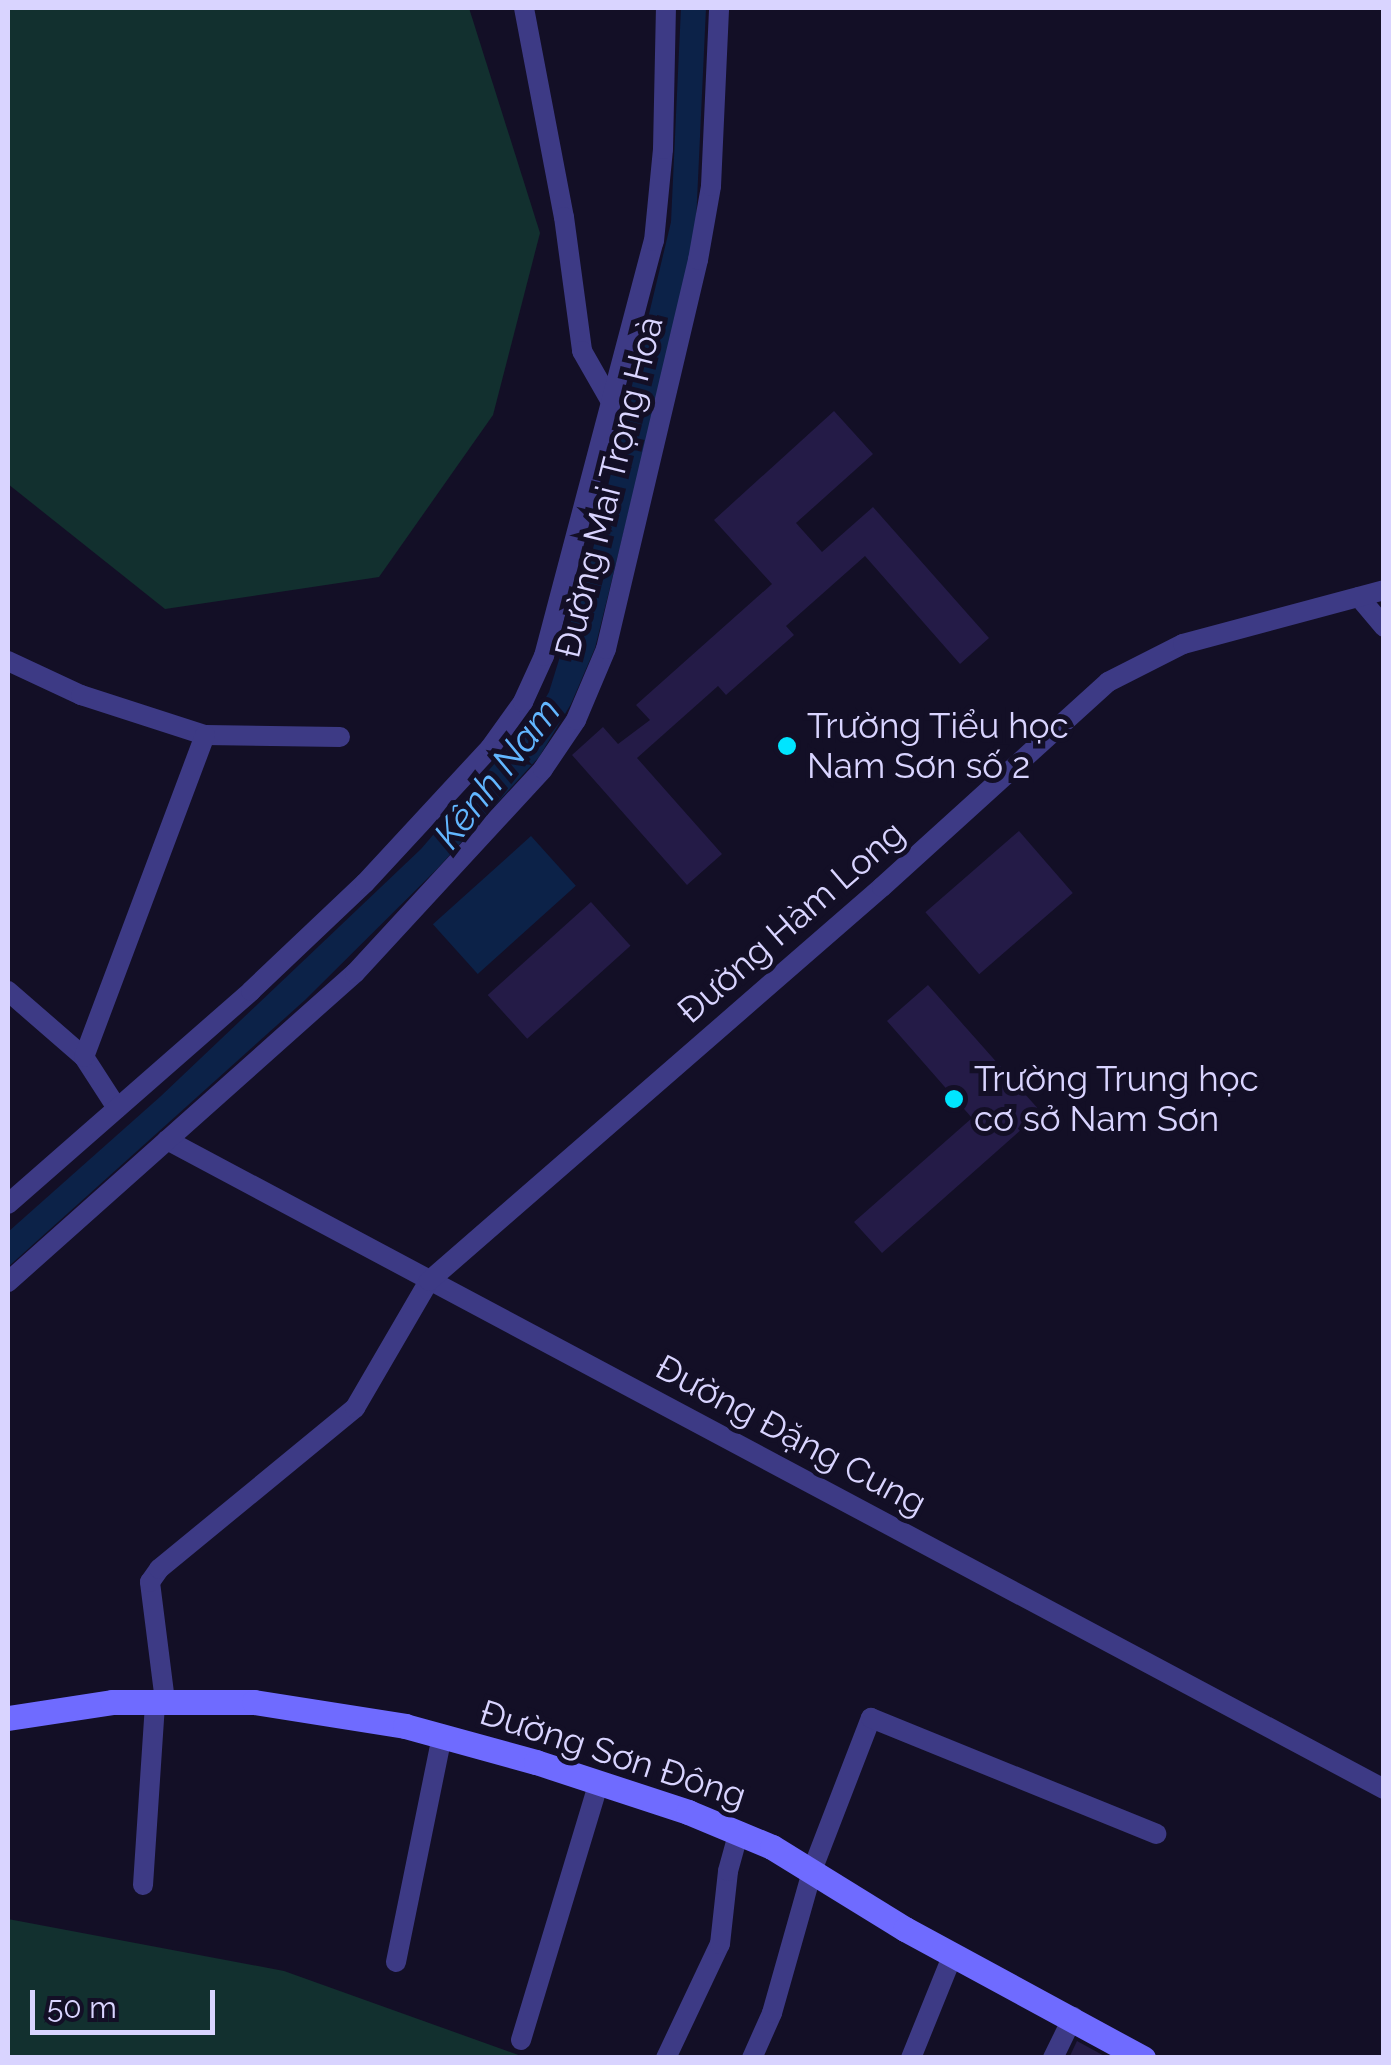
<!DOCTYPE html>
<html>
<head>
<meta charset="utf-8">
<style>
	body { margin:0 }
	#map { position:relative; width:1391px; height:2065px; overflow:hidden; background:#130f26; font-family:Raleway,sans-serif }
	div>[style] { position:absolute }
	.green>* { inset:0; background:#12302f }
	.water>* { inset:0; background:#0c2248; transform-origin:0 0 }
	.building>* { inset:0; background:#241b47; transform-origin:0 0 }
	.street>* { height:20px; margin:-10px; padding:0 10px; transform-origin:10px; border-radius:10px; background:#3d3a85 }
	.secondary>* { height:25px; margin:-12.5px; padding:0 12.5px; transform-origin:12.5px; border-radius:12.5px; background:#6f6bff }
	.dots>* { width:28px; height:28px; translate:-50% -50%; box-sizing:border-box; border:5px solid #130f26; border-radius:50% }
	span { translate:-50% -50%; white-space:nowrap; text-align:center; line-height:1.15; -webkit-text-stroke:10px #130f26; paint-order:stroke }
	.street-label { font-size:35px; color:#d9d4ff }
	.poi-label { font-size:35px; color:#d9d4ff }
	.left { translate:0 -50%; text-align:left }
	.water-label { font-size:38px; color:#62b6ff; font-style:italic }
	.frame { position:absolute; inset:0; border:10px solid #d9d4ff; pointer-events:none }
	.scale { position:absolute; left:30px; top:1990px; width:185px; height:45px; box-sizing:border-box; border:5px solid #d9d4ff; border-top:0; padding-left:12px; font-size:30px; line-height:35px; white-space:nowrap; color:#d9d4ff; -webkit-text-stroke:8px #130f26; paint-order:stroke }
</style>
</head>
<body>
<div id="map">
	<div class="green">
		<i style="clip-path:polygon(8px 8px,469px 8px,540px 233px,493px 415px,379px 577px,165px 609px,8px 484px)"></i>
		<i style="clip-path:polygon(8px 1919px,284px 1971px,524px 2057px,8px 2057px)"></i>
	</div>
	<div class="water">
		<i style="clip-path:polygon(681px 8px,706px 8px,696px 222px,679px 309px,595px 648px,571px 704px,539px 757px,437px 869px,305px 1000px,8px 1267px,8px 1232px,161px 1096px,421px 849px,533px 719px,549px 692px,592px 553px,671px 222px)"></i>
		<i style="left:531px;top:836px;width:67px;height:132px;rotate:48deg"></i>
	</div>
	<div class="building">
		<i style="clip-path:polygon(834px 411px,873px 454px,796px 523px,822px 552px,873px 507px,989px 638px,960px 664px,865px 556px,786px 626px,794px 635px,726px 695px,718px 686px,637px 758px,722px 854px,687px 885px,572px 755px,603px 727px,618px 744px,650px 720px,636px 705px,772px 584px,714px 520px)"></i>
		<i style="left:1019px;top:831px;width:82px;height:124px;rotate:49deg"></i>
		<i style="left:591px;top:902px;width:59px;height:139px;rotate:48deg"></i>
		<i style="clip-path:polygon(928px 985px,1041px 1112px,882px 1253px,854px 1222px,972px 1118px,887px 1021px)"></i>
		<i style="clip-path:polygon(1077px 2041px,1108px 2058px,1069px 2058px)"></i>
	</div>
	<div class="street">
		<i style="left:524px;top:8px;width:213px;rotate:79.2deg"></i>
		<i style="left:564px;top:217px;width:135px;rotate:82.3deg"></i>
		<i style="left:582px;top:351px;width:56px;rotate:60.3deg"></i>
		<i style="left:1359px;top:597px;width:39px;rotate:50deg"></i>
		<i style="left:8px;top:661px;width:81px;rotate:25deg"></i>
		<i style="left:81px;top:695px;width:130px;rotate:17.9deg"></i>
		<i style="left:205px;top:735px;width:135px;rotate:0.8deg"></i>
		<i style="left:8px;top:991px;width:101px;rotate:41deg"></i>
		<i style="left:84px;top:1057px;width:61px;rotate:57.1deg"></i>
		<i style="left:84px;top:1057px;width:344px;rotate:-69.4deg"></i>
		<i style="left:167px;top:1140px;width:1379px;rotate:28.07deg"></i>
		<i style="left:8px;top:1204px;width:323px;rotate:-41.2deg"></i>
		<i style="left:251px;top:991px;width:157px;rotate:-43.5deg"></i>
		<i style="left:365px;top:883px;width:184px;rotate:-47.2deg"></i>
		<i style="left:490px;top:748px;width:57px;rotate:-54.3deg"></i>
		<i style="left:523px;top:702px;width:51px;rotate:-65.5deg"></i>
		<i style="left:544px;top:656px;width:429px;rotate:-75.2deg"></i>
		<i style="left:654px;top:241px;width:92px;rotate:-84.4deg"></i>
		<i style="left:663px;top:149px;width:141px;rotate:-88.8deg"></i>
		<i style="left:8px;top:1282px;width:465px;rotate:-41.7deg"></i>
		<i style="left:355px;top:973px;width:277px;rotate:-47.3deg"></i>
		<i style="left:543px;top:769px;width:59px;rotate:-56deg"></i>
		<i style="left:576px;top:720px;width:77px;rotate:-67.1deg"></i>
		<i style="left:606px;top:649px;width:400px;rotate:-76.7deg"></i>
		<i style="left:698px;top:260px;width:75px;rotate:-80deg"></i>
		<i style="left:711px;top:186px;width:178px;rotate:-87.4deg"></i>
		<i style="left:165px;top:1701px;width:120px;rotate:-97.2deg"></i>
		<i style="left:150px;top:1582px;width:16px;rotate:-55deg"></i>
		<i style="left:159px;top:1569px;width:254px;rotate:-39.4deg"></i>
		<i style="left:355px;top:1408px;width:147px;rotate:-59.8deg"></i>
		<i style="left:429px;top:1281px;width:600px;rotate:-41.02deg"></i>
		<i style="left:882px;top:887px;width:305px;rotate:-42.2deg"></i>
		<i style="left:1108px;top:682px;width:84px;rotate:-26.9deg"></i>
		<i style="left:1183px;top:644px;width:208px;rotate:-15deg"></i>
		<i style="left:143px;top:1885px;width:183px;rotate:-86.2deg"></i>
		<i style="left:396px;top:1962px;width:232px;rotate:-78.5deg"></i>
		<i style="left:521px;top:2040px;width:270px;rotate:-73.2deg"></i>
		<i style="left:666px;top:2058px;width:126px;rotate:-64.7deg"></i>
		<i style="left:720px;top:1944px;width:73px;rotate:-83.7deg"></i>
		<i style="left:728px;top:1871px;width:41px;rotate:-74.6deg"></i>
		<i style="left:752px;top:2058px;width:49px;rotate:-66deg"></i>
		<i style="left:772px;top:2013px;width:151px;rotate:-74.2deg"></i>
		<i style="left:813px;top:1868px;width:161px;rotate:-68.9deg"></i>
		<i style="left:871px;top:1718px;width:308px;rotate:22.1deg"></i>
		<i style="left:911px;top:2058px;width:112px;rotate:-68deg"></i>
		<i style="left:1053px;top:2058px;width:46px;rotate:-64deg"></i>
	</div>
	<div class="secondary">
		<i style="left:8px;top:1718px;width:105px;rotate:-8.7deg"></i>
		<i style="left:112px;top:1702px;width:142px"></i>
		<i style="left:254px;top:1702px;width:153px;rotate:9deg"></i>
		<i style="left:405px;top:1726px;width:136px;rotate:15.4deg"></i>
		<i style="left:536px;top:1762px;width:160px;rotate:18.2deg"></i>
		<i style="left:688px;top:1812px;width:91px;rotate:22.6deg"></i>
		<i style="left:772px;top:1847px;width:156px;rotate:31.7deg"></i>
		<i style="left:905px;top:1929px;width:271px;rotate:28.5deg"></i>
	</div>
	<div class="dots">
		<i style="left:787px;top:746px;background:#00e5ff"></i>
		<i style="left:954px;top:1099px;background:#00e5ff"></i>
	</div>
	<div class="street-label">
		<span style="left:609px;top:487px;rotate:-76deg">Đường Mai Trọng Hoà</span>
		<span style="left:791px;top:922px;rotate:-41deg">Đường Hàm Long</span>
		<span style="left:791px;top:1435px;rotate:28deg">Đường Đặng Cung</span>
		<span style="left:613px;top:1754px;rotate:18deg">Đường Sơn Đông</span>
	</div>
	<div class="poi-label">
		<span class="left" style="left:807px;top:746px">Trường Tiểu học<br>Nam Sơn số 2</span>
		<span class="left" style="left:974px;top:1099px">Trường Trung học<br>cơ sở Nam Sơn</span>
	</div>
	<div class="water-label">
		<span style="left:497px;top:773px;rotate:-52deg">Kênh Nam</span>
	</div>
	<div class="frame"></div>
	<div class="scale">50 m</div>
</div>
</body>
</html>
